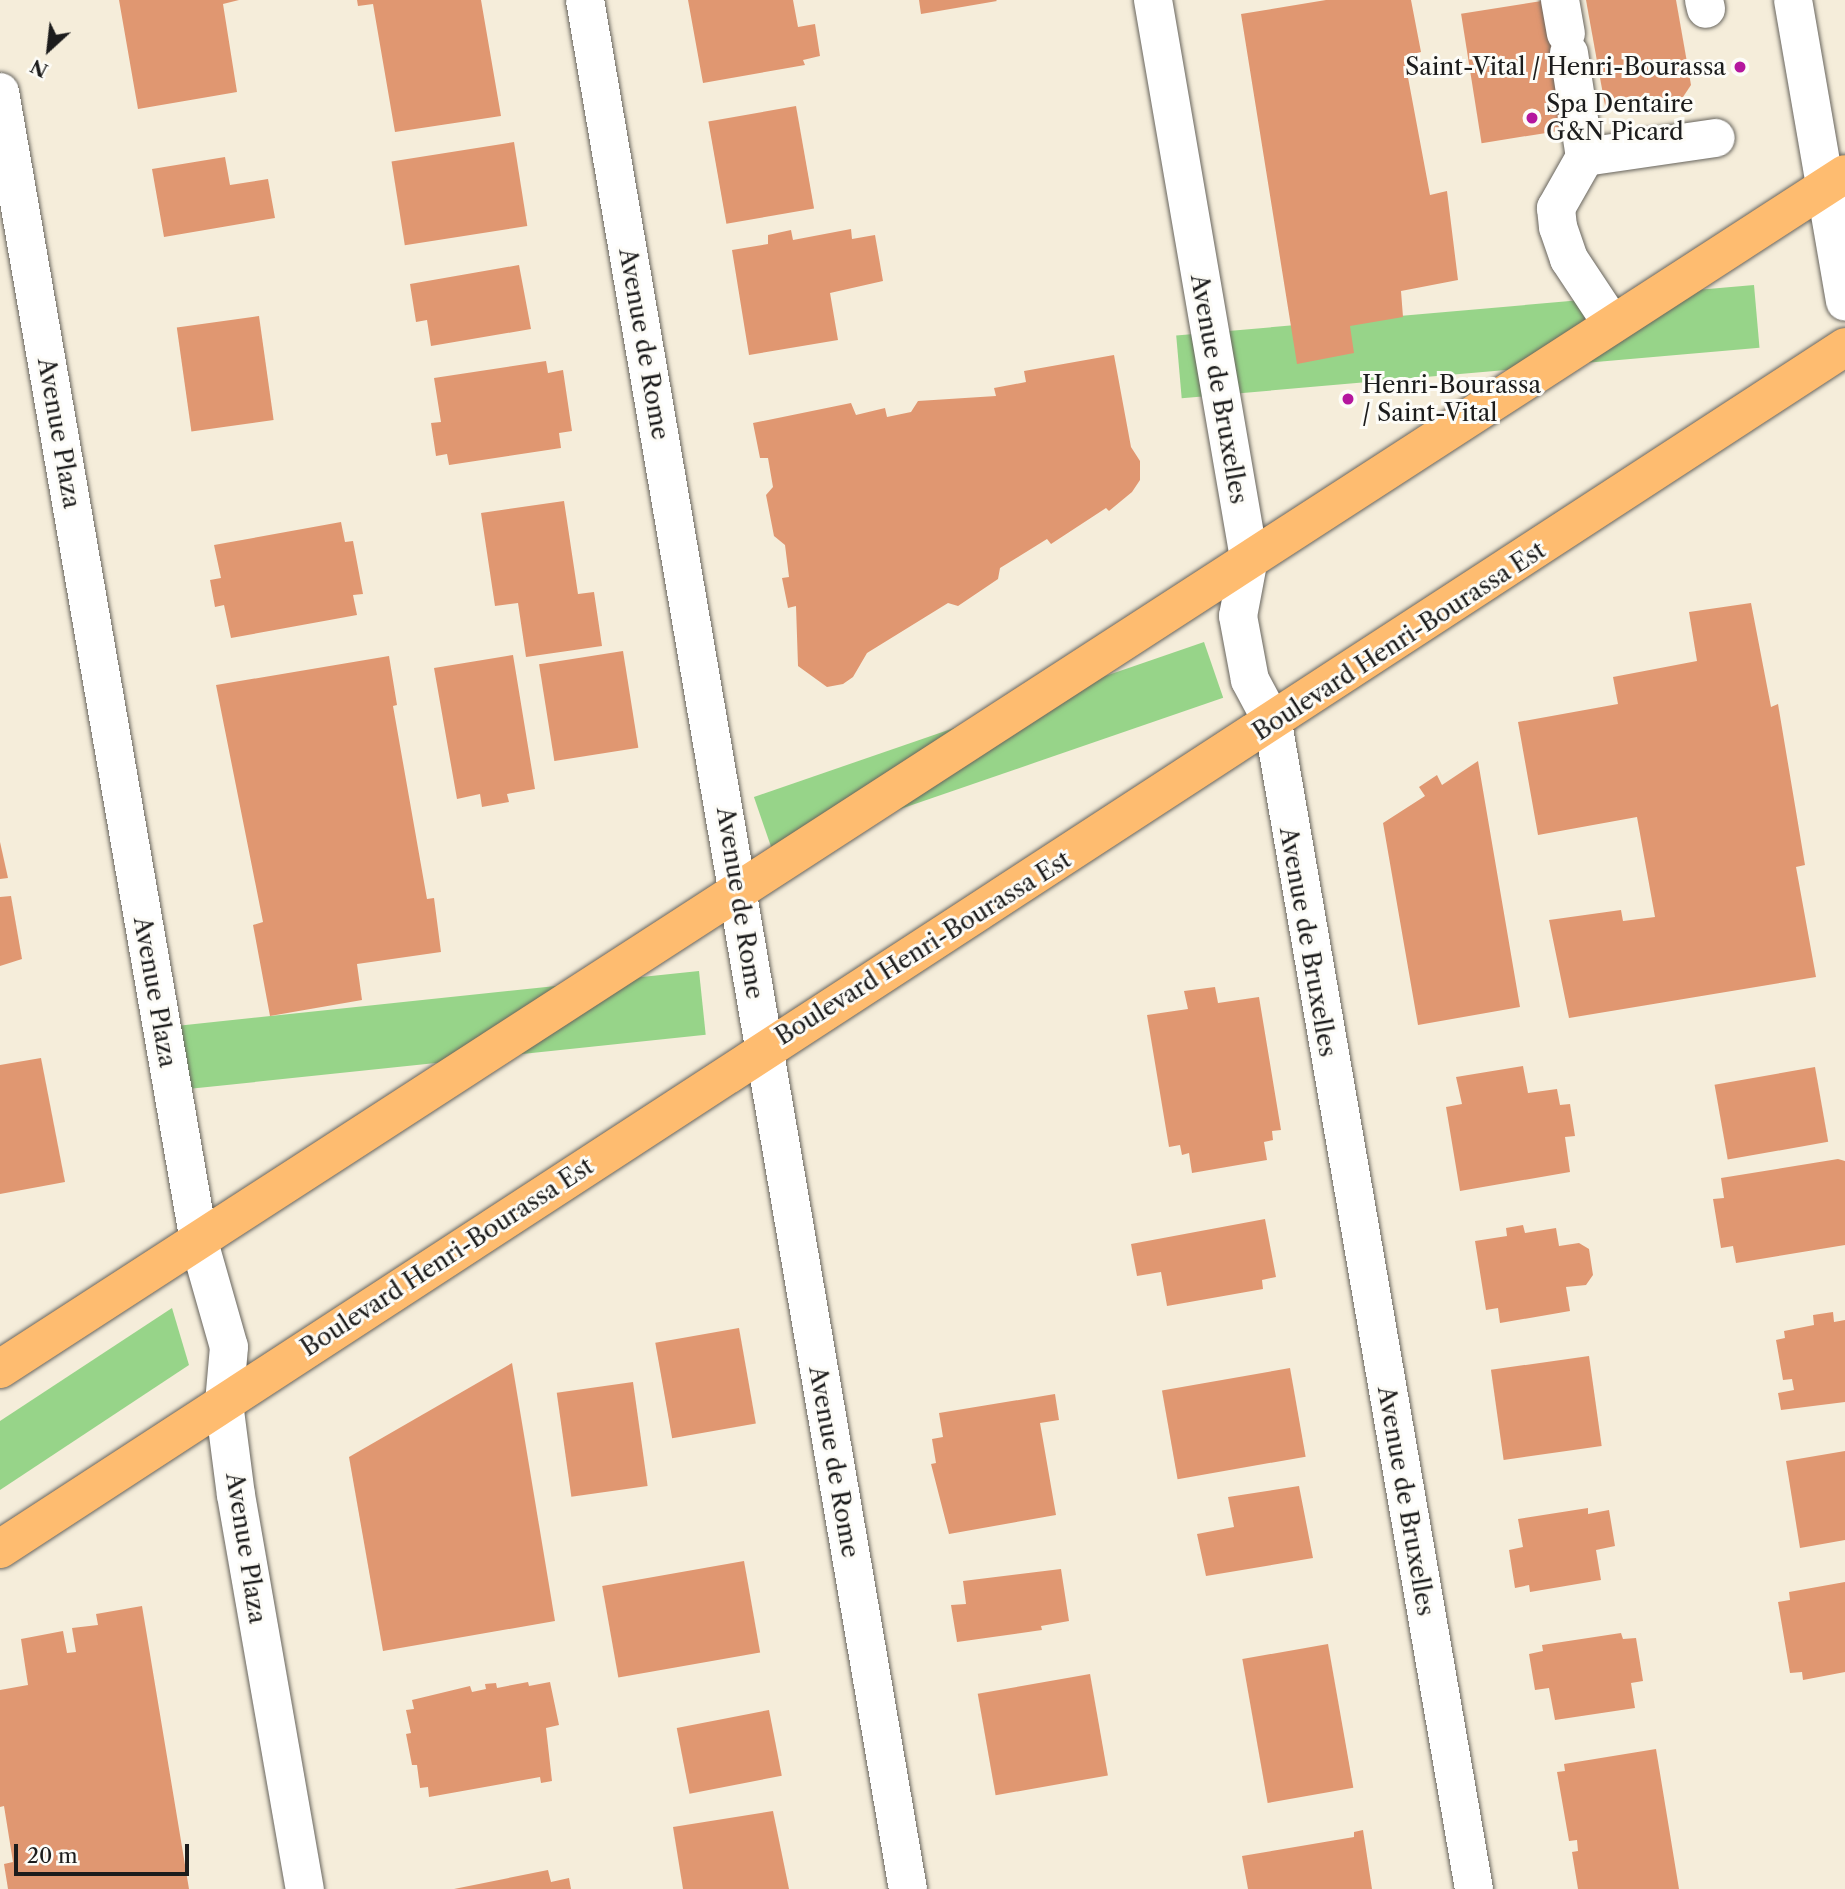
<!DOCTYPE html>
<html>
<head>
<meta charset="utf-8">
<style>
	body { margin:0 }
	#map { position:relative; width:1845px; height:1889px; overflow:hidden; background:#f5edda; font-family:"Libre Caslon Text",serif }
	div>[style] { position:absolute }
	.green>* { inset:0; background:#97d489; transform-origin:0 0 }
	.building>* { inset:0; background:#e09771; transform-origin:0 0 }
	.roads { filter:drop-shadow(0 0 2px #68655e) drop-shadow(0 0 2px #68655e) }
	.minor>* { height:38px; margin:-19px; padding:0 19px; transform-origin:19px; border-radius:19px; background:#fff }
	.major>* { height:38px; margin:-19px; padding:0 19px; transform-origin:19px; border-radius:19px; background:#febc70 }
	.dots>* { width:19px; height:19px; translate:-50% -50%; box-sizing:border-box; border:4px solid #fdfcf7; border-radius:50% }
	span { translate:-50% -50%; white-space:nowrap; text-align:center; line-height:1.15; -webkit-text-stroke:6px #fdfcf7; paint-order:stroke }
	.poi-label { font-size:24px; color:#1c1c1c }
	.right { translate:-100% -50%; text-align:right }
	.left { translate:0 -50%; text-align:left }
	.street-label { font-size:24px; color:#1c1c1c }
	.north { position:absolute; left:14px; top:14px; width:70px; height:70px; -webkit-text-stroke:5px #fdfcf7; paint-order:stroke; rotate:207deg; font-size:19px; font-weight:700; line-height:28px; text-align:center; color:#1c1c1c }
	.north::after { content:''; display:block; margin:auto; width:24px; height:32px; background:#1c1c1c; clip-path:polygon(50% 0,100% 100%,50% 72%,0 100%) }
	.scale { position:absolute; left:14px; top:1844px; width:175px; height:32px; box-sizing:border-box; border:4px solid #1c1c1c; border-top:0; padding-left:9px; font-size:21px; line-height:24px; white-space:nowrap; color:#1c1c1c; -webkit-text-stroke:5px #fdfcf7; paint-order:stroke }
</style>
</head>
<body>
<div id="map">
	<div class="green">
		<i style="left:1754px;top:285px;width:63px;height:580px;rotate:85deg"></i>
		<i style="left:1204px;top:642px;width:59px;height:476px;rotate:71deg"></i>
		<i style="left:699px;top:971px;width:64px;height:540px;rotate:84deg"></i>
		<i style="clip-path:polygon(172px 1308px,189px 1365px,0 1490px,0 1421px)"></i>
	</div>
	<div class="building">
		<i style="clip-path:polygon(119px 0,239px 0,223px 4px,237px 92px,138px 109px)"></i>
		<i style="clip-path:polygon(357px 0,481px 0,501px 116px,395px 132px,373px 4px,358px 6px)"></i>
		<i style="clip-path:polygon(688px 0,793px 0,798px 27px,815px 24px,820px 56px,803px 60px,805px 65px,703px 83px)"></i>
		<i style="clip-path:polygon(919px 0,996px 0,997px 1px,921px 14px)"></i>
		<i style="clip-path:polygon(1326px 0,1411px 0,1421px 52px,1404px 56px,1430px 195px,1447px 191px,1458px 280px,1401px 291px,1403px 317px,1350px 326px,1354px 353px,1297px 364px,1241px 14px)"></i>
		<i style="left:1548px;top:0;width:131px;height:88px;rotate:81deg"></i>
		<i style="clip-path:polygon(1586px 0,1676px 0,1691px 85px,1683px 97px,1606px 111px)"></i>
		<i style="left:796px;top:106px;width:104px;height:89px;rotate:80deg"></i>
		<i style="left:514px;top:142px;width:85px;height:124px;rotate:81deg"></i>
		<i style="clip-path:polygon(225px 157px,230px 185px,268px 179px,275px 218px,164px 237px,152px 169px)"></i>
		<i style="clip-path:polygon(851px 229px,852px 239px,875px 235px,883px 281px,830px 293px,838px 340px,749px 355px,732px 250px,768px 244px,768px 235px,791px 230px,793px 240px)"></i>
		<i style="clip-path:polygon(519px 265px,531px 329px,431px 346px,427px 320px,416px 322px,410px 284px)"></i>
		<i style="left:259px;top:316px;width:105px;height:83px;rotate:82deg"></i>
		<i style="clip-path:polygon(1114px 355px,1131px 447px,1140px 461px,1140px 480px,1132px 492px,1109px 511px,1106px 508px,1051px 544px,1047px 539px,1000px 568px,998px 579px,958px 606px,948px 603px,867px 653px,853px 677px,843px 684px,827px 687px,798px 666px,796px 606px,788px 608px,782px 578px,789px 577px,785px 545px,774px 536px,766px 495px,773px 487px,768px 458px,760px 458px,753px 423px,851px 403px,856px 415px,885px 408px,887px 417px,911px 412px,918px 401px,996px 396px,994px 388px,1026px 382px,1024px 371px)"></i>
		<i style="clip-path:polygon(546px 361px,548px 373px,563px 370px,572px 431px,559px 433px,561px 448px,449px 465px,447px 454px,436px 456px,431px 423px,441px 422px,434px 378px)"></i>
		<i style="clip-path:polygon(564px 501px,578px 594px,594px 592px,602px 646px,526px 657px,518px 603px,495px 606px,481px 513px)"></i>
		<i style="clip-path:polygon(341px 522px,345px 542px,353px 541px,363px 594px,353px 595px,357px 615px,231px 638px,224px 605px,215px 607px,210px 580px,221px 578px,214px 545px)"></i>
		<i style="clip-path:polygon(1751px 603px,1771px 707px,1778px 704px,1805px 865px,1796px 867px,1816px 977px,1569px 1018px,1549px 920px,1621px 910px,1623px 921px,1655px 917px,1637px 817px,1538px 835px,1518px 722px,1618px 704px,1613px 677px,1697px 661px,1689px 612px)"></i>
		<i style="left:623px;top:651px;width:98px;height:85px;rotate:81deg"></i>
		<i style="clip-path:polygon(513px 655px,535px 789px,507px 794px,509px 802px,482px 807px,480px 794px,457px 799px,434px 668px)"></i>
		<i style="clip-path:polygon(389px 656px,397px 705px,393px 706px,427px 899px,434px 898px,441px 952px,357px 964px,362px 1000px,270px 1016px,253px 925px,263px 922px,216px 685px)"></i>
		<i style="clip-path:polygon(1478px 761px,1520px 1007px,1418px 1025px,1383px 823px,1425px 796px,1419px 787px,1437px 775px,1442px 785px)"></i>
		<i style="clip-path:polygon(0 842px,8px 878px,0 879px)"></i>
		<i style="clip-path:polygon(11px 896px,22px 959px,0 966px,0 897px)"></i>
		<i style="clip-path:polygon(1215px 987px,1218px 1003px,1259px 997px,1281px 1130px,1272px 1131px,1273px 1140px,1264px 1142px,1267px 1160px,1192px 1173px,1189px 1153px,1182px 1155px,1180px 1145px,1169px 1147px,1147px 1015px,1188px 1009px,1184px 991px)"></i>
		<i style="clip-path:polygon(41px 1058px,65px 1182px,0 1194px,0 1065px)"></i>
		<i style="clip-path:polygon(1523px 1066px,1528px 1093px,1557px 1089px,1560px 1105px,1570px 1104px,1575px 1136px,1565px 1137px,1570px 1172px,1460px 1191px,1446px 1107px,1462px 1104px,1456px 1077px)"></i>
		<i style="left:1815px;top:1067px;width:76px;height:102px;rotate:80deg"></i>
		<i style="clip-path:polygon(1838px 1159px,1845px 1161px,1845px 1245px,1736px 1263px,1733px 1246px,1721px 1248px,1713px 1199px,1724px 1198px,1721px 1178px)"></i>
		<i style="clip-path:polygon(1265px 1219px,1276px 1277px,1262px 1280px,1263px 1289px,1167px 1306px,1161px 1272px,1137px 1276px,1131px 1244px)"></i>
		<i style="clip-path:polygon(1523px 1225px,1525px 1233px,1556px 1228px,1559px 1246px,1579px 1243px,1589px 1249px,1593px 1275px,1586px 1285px,1566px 1287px,1570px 1311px,1500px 1323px,1498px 1308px,1486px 1310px,1475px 1241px,1507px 1236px,1506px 1228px)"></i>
		<i style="clip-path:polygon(1833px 1312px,1834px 1322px,1845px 1320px,1845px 1402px,1781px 1410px,1778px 1393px,1794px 1390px,1792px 1379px,1783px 1380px,1776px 1340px,1785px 1338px,1784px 1331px,1814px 1325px,1813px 1315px)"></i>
		<i style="left:739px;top:1328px;width:97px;height:85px;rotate:80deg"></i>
		<i style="left:1589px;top:1356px;width:91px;height:99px;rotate:82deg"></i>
		<i style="clip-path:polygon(512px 1363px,555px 1621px,383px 1651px,349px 1457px)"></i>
		<i style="left:1290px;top:1368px;width:90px;height:130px;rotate:80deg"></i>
		<i style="left:633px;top:1382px;width:105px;height:77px;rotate:82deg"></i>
		<i style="clip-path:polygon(1055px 1394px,1059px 1420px,1040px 1423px,1056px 1515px,949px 1534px,931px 1464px,936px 1463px,932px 1439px,943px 1437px,939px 1413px)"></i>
		<i style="clip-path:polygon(1845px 1451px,1845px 1540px,1800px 1548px,1786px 1461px)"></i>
		<i style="clip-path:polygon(1299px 1486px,1313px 1558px,1206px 1576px,1197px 1534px,1234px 1527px,1228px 1497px)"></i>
		<i style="clip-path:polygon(1588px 1508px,1588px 1514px,1609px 1510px,1615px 1546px,1596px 1550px,1601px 1580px,1530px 1592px,1529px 1585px,1515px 1588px,1509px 1550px,1523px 1547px,1518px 1519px)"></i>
		<i style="left:744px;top:1561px;width:93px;height:144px;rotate:80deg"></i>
		<i style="clip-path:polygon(1061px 1569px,1069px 1621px,1041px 1626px,1042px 1630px,957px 1642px,951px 1605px,966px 1604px,963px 1581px)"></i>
		<i style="clip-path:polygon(1845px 1582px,1845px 1672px,1803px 1680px,1802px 1672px,1790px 1673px,1778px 1602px,1790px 1600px,1789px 1592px)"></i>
		<i style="clip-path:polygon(142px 1606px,189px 1889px,8px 1889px,4px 1864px,13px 1862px,4px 1806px,0 1807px,0 1690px,28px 1685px,21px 1639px,63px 1631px,67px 1653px,76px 1652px,72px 1628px,98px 1625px,96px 1614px)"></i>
		<i style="clip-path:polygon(1621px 1633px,1623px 1639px,1636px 1638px,1643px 1681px,1631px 1683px,1635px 1708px,1555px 1720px,1549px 1688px,1535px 1690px,1529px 1654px,1543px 1651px,1542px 1645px)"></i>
		<i style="left:1328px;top:1644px;width:146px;height:87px;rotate:80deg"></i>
		<i style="left:1090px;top:1674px;width:103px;height:114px;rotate:80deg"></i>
		<i style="clip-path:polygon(528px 1682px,529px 1686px,550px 1682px,559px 1725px,546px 1728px,552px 1781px,541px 1783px,540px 1777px,429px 1797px,428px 1787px,420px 1788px,417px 1765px,412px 1765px,406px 1734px,411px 1733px,406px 1710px,414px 1709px,412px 1700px,470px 1686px,472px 1692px,486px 1689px,485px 1684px,496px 1683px,497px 1688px)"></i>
		<i style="left:769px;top:1710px;width:67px;height:94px;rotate:79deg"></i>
		<i style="clip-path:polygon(1656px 1749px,1679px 1889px,1578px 1889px,1572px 1852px,1578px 1851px,1577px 1840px,1569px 1841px,1557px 1772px,1565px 1771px,1564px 1764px)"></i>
		<i style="clip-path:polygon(773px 1811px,789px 1889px,683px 1889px,673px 1827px)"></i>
		<i style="clip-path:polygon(1363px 1830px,1372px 1889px,1248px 1889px,1242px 1856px,1354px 1837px,1354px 1832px)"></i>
		<i style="clip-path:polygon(548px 1870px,551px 1882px,569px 1878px,571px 1889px,454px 1889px)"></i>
	</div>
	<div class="roads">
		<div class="minor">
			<i style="left:585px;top:0;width:1916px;rotate:80.3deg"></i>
			<i style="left:1153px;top:0;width:566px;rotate:80.24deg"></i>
			<i style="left:1249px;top:558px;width:59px;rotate:100.7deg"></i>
			<i style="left:1238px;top:616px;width:65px;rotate:79.4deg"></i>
			<i style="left:1250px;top:680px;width:49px;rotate:61.9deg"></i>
			<i style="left:1273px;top:723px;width:1183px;rotate:80.22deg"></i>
			<i style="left:1560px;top:0;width:34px;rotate:80deg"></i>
			<i style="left:1704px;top:0;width:9px;rotate:77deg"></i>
			<i style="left:1793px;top:0;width:306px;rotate:80.2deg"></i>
			<i style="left:1569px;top:53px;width:105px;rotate:81.3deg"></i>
			<i style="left:1585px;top:157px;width:59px;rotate:119.6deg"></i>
			<i style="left:1556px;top:208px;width:19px;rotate:84deg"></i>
			<i style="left:1558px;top:227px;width:34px;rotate:71deg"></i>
			<i style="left:1569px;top:259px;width:78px;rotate:56.5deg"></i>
			<i style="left:0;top:92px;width:1167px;rotate:80.18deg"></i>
			<i style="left:199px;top:1242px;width:109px;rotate:74.1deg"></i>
			<i style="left:229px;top:1347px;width:56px;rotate:95.1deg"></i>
			<i style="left:224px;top:1403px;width:93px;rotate:82.6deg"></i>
			<i style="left:236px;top:1495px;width:400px;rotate:80.1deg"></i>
			<i style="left:1585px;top:157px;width:132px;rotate:-8.3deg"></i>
		</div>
		<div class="major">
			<i style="left:0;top:1369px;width:2198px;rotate:-32.93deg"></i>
			<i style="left:0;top:1549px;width:2202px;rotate:-33.08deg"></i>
		</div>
	</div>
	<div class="dots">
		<i style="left:1740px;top:67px;background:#b5179e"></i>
		<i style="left:1532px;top:118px;background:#b5179e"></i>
		<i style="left:1348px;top:399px;background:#b5179e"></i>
	</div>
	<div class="poi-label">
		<span class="right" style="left:1726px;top:67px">Saint-Vital / Henri-Bourassa</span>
		<span class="left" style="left:1546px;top:118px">Spa Dentaire<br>G&amp;N Picard</span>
		<span class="left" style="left:1362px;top:399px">Henri-Bourassa<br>/ Saint-Vital</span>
	</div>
	<div class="street-label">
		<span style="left:644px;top:344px;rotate:80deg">Avenue de Rome</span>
		<span style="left:1219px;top:389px;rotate:80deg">Avenue de Bruxelles</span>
		<span style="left:59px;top:433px;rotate:80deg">Avenue Plaza</span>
		<span style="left:1399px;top:641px;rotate:-33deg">Boulevard Henri-Bourassa Est</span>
		<span style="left:740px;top:903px;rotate:81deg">Avenue de Rome</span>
		<span style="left:1308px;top:942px;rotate:80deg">Avenue de Bruxelles</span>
		<span style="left:923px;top:948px;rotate:-32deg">Boulevard Henri-Bourassa Est</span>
		<span style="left:155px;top:992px;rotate:80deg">Avenue Plaza</span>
		<span style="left:447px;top:1257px;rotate:-33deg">Boulevard Henri-Bourassa Est</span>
		<span style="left:834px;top:1462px;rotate:80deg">Avenue de Rome</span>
		<span style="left:1406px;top:1501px;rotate:80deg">Avenue de Bruxelles</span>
		<span style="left:246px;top:1548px;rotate:81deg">Avenue Plaza</span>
	</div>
	<div class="north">N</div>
	<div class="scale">20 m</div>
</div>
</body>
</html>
